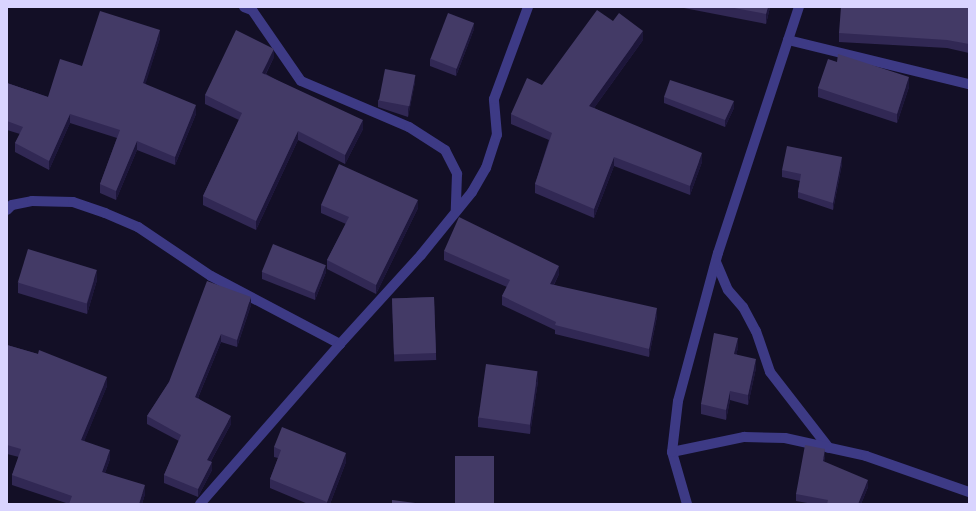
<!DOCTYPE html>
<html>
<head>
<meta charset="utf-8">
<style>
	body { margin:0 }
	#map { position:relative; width:976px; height:511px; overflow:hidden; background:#130f26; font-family:"Roboto Condensed",sans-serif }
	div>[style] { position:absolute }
	.minor>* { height:10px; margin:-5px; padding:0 5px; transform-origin:5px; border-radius:5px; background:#3d3a85 }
	.wall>* { inset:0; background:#312854; transform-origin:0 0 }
	.shaded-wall>* { inset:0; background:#1d163a }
	.building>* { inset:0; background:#433a66; transform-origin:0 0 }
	span { translate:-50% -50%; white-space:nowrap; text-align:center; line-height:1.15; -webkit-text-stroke:3px #130f26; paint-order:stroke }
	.frame { position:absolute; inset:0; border:8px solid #d9d4ff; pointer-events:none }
</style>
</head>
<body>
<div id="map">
	<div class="minor">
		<i style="left:244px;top:7px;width:9px;rotate:21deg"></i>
		<i style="left:252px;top:10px;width:86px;rotate:55.4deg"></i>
		<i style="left:301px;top:81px;width:117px;rotate:23.1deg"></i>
		<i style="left:409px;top:127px;width:43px;rotate:32.6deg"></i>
		<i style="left:445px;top:150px;width:27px;rotate:63deg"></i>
		<i style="left:457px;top:174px;width:36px;rotate:92deg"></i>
		<i style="left:788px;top:40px;width:186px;rotate:13.7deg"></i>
		<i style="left:7px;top:210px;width:7px;rotate:-45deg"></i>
		<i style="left:12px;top:205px;width:20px;rotate:-11deg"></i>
		<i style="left:32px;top:201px;width:41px;rotate:1.4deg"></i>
		<i style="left:73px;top:202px;width:34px;rotate:19deg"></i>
		<i style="left:105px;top:213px;width:36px;rotate:23deg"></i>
		<i style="left:138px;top:227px;width:88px;rotate:33.9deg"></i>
		<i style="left:211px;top:276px;width:146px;rotate:27.8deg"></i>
		<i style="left:340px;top:344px;width:120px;rotate:-47.7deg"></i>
		<i style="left:421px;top:255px;width:81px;rotate:-51deg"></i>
		<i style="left:472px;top:192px;width:28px;rotate:-60deg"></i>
		<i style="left:486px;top:168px;width:35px;rotate:-72deg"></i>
		<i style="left:497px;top:135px;width:36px;rotate:-95deg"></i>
		<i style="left:494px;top:99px;width:98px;rotate:-69.7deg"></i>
		<i style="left:716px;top:262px;width:30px;rotate:67deg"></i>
		<i style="left:728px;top:290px;width:23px;rotate:49deg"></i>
		<i style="left:743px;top:307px;width:27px;rotate:62deg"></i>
		<i style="left:756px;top:331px;width:43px;rotate:71.1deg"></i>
		<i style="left:770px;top:372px;width:96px;rotate:52.2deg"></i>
		<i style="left:672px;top:452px;width:74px;rotate:-11.8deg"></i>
		<i style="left:744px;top:437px;width:41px;rotate:1.4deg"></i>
		<i style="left:785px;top:438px;width:83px;rotate:12.5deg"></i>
		<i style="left:866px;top:456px;width:109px;rotate:19.3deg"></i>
		<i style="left:200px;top:504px;width:213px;rotate:-48.8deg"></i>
		<i style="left:687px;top:504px;width:54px;rotate:-106.1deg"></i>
		<i style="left:672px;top:452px;width:51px;rotate:-83.3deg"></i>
		<i style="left:678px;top:401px;width:153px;rotate:-74.9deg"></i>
		<i style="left:718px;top:253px;width:259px;rotate:-71.8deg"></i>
	</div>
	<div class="wall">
		<i style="clip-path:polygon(684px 7px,770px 7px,766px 24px,684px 8px)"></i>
		<i style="clip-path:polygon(969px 7px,969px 53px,947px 48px,839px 42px,839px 33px)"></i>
		<i style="clip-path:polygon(474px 29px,456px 76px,430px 66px,430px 59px)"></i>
		<i style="clip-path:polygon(160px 38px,145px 84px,196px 114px,175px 165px,137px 150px,116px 200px,100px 193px,100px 184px,117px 138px,70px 123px,49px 170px,15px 152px,15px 143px,20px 134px,7px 130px,7px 83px,48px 97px,82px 66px)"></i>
		<i style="clip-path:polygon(643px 40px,594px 108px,702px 162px,690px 195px,614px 166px,594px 218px,535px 193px,535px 184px,549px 140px,511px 124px,511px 114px,542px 85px)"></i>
		<i style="clip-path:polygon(274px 57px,266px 74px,363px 129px,345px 164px,298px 140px,256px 230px,203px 205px,203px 196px,239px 120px,205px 104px,205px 95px)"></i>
		<i style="clip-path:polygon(837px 62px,909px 87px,897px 123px,818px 97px,818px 88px)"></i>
		<i style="clip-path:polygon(415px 82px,408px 117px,378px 107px,378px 100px)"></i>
		<i style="clip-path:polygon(664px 97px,734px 108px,725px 127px,664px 103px)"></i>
		<i style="clip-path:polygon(842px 164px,833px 210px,798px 198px,798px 192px,800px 181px,782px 177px,782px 170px)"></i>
		<i style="clip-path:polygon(321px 205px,418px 208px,376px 294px,327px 269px,327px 260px,346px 224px,321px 213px)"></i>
		<i style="clip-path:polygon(444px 251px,559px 274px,554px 285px,657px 316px,649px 357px,555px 334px,555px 330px,502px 305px,502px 296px,507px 287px,444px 260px)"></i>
		<i style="clip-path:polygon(262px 272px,326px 272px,315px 300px,262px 279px)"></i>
		<i style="clip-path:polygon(97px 280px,87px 314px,18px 293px,18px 283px)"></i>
		<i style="left:434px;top:297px;width:63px;height:42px;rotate:88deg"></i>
		<i style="clip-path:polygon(251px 305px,237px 347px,221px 342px,198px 398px,231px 424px,211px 461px,212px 470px,198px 497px,164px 483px,164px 475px,179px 441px,147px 424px,147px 416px,169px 382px)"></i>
		<i style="clip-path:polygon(7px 345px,38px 354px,107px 386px,84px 441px,110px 459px,105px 473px,145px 494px,142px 504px,69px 504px,12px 485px,12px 475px,19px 457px,7px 454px)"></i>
		<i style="clip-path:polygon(738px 348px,736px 354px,756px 368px,748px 405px,730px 400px,726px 420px,701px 414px,701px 404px)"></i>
		<i style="clip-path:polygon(538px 381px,530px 434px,478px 427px,478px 417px)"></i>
		<i style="clip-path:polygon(274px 447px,346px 462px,330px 504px,308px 504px,270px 488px,270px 479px,278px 458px,274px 457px)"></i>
		<i style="clip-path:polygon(825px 456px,824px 462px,868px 487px,861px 504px,813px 504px,796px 501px,796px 494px)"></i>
	</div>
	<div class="shaded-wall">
		<i style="clip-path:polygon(768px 7px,770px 7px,766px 24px,766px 14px)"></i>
		<i style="clip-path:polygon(474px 23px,474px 29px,456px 76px,456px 69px)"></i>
		<i style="clip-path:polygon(160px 30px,160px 38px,143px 92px,143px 83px)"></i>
		<i style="clip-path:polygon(643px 31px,643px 40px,589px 115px,589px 106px)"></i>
		<i style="clip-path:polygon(274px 49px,274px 57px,262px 81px,262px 73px)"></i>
		<i style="clip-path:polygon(415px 75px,415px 82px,408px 117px,408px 110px)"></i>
		<i style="clip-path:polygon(909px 77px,909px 87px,897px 123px,897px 114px)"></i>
		<i style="clip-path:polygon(734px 101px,734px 108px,725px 127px,725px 120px)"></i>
		<i style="clip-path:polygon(196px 105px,196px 114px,175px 165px,175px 157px)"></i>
		<i style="clip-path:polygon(70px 114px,70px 123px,49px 170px,49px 161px)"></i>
		<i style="clip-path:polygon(363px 120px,363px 129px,345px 164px,345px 155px)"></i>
		<i style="clip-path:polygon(298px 131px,298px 140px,256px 230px,256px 221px)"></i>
		<i style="clip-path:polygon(137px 141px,137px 150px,116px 200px,116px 191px)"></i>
		<i style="clip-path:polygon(702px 153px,702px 162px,690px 195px,690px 186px)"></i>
		<i style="clip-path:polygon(614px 157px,614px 166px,594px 218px,594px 209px)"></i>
		<i style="clip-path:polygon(842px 157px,842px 164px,833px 210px,833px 203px)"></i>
		<i style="clip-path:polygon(418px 200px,418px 208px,376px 294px,376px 285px)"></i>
		<i style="clip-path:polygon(326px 265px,326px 272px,315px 300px,315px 293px)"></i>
		<i style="clip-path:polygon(559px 266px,559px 274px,550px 292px,550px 284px)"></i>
		<i style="clip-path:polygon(97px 270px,97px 280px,87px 314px,87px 304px)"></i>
		<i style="clip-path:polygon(251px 297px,251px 305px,237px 347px,237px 340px)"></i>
		<i style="clip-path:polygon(657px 308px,657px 316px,649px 357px,649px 349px)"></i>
		<i style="clip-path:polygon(221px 334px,221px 342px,195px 405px,195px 397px)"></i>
		<i style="clip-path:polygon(738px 338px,738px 348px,734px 363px,734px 354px)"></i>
		<i style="clip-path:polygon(756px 359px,756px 368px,748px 405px,748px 395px)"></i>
		<i style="clip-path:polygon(538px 371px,538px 381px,530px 434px,530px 424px)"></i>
		<i style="clip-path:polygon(107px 377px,107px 386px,81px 449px,81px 440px)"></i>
		<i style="clip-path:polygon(730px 391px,730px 400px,726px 420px,726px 410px)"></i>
		<i style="clip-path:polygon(231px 416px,231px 424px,207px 468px,207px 460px)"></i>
		<i style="clip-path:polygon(825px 449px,825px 456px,823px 468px,823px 461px)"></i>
		<i style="clip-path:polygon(110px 450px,110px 459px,102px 481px,102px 472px)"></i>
		<i style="clip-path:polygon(346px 453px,346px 462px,330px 504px,327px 504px,327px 502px)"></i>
		<i style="clip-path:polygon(212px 462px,212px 470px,198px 497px,198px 489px)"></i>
		<i style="clip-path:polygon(868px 480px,868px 487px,861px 504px,858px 504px)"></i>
		<i style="clip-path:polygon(145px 485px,145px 494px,142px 504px,139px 504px)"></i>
	</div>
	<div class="building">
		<i style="clip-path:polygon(729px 7px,768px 7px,766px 14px)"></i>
		<i style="clip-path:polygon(841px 7px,969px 7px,969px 44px,947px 40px,839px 33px)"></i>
		<i style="clip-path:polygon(597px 10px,613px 21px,619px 13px,643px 31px,589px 106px,702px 153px,690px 186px,614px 157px,594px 209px,535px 184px,552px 133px,511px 114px,527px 78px,542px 85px)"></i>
		<i style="clip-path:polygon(100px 11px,160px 30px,143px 83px,196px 105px,175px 157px,137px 141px,116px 191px,100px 184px,120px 130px,70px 114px,49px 161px,15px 143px,23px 127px,7px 121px,7px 83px,48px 97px,60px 59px,82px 66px)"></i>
		<i style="left:448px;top:13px;width:28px;height:49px;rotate:21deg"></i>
		<i style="clip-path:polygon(236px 30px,274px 49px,262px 73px,363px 120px,345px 155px,298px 131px,256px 221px,203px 196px,242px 113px,205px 95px)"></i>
		<i style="clip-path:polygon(838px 54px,909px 77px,897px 114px,818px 88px,828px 59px,837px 62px)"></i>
		<i style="left:385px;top:69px;width:31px;height:32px;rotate:11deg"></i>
		<i style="clip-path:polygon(670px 80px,734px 101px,725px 120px,664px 97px)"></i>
		<i style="clip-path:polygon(787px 146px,842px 157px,833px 203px,798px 192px,801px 174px,782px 170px)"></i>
		<i style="clip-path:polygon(339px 164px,418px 200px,376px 285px,327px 260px,349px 217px,321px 205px)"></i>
		<i style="clip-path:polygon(459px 217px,559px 266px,550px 284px,657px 308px,649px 349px,555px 325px,556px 322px,502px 296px,510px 280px,444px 251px)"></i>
		<i style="left:273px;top:244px;width:57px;height:30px;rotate:22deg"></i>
		<i style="left:28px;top:249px;width:72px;height:35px;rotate:17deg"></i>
		<i style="clip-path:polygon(207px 281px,251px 297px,237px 340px,221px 334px,195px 397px,231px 416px,207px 460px,212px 462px,198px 489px,164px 475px,181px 435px,147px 416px,169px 382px)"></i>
		<i style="left:434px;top:297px;width:56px;height:42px;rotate:88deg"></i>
		<i style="clip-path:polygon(714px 333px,738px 338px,734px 354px,756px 359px,748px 395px,730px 391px,726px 410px,701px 404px)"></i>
		<i style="clip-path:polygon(7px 345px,38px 354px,39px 350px,107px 377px,81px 440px,110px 450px,102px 472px,145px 485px,139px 504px,69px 504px,72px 496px,12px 475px,21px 449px,7px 445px)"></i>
		<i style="left:486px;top:364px;width:52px;height:54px;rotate:8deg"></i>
		<i style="clip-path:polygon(282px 427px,346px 453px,327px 502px,270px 479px,281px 450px,274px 447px)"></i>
		<i style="clip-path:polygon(805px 445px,825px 449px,823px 461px,868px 480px,858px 504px,827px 504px,828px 500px,796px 494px)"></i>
		<i style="left:455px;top:456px;width:39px;height:48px"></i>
		<i style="clip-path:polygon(392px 500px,423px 504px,392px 504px)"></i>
	</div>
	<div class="frame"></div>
</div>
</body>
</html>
